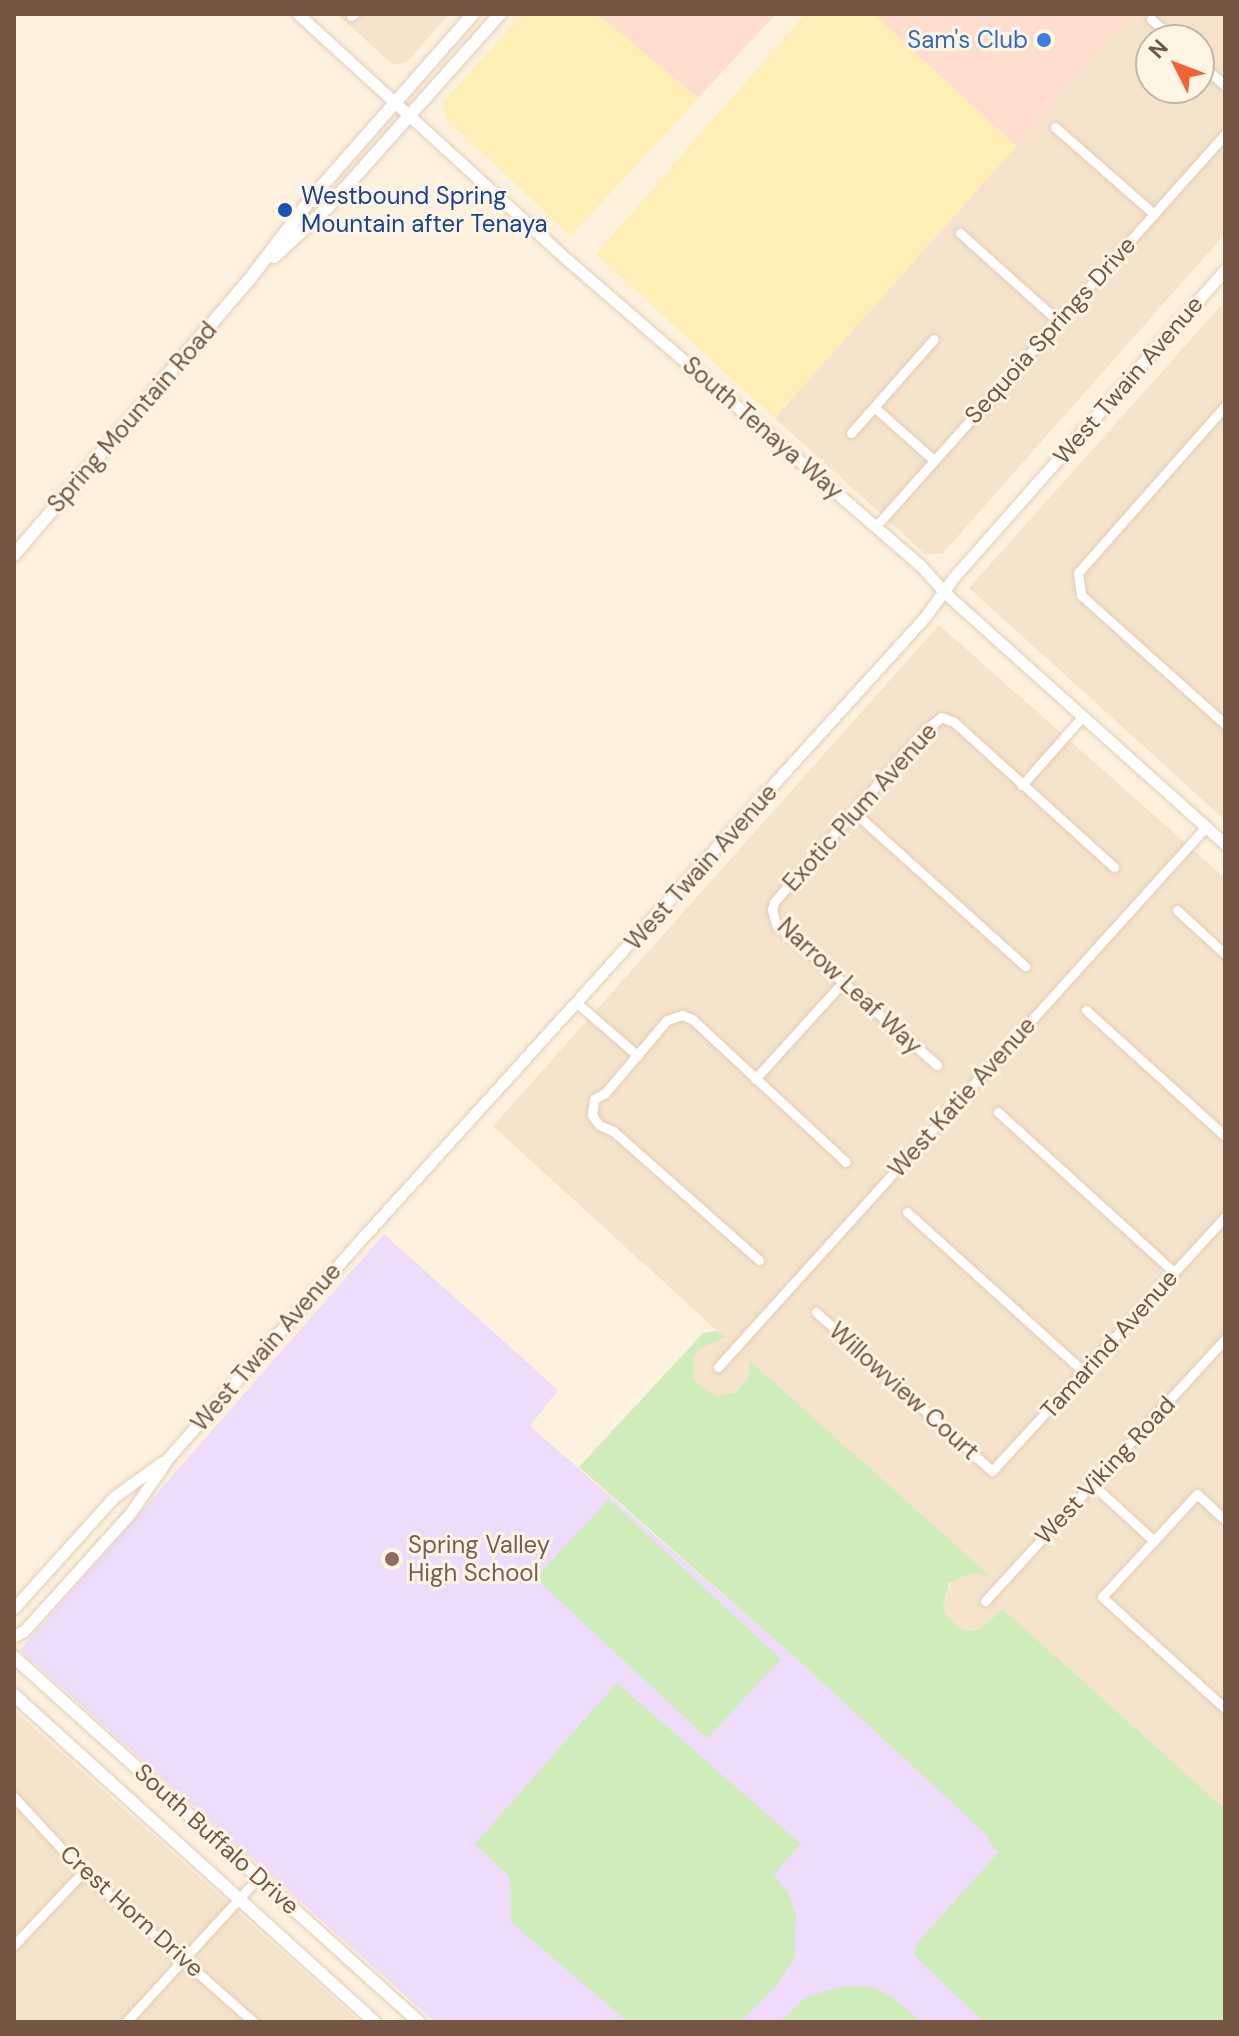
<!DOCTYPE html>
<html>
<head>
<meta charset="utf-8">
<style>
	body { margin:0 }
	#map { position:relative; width:1239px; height:2036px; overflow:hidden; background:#fef1dd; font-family:"DM Sans",sans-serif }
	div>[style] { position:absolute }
	.residential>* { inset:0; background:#f6e3cb }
	.commercial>* { inset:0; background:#ffded0 }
	.education>* { inset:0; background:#efdbfa }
	.green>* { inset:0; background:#cfecbb; transform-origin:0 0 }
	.sand>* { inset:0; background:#ffefb6 }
	.roads { filter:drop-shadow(0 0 2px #e2cdb9) drop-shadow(0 0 2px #e2cdb9) }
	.minor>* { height:9px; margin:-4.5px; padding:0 4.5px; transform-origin:4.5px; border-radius:4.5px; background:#fff }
	.tertiary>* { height:11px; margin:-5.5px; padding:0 5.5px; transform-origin:5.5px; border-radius:5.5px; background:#fff }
	.secondary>* { height:12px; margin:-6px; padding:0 6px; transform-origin:6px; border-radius:6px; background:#fff }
	.dots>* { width:22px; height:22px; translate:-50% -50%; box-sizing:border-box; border:4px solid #fff5e5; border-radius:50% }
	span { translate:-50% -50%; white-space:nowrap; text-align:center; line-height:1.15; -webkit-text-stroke:6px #fff5e5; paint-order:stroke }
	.shop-label { font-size:24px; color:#366cbe }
	.right { translate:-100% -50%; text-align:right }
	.transit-label { font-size:24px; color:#164399 }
	.left { translate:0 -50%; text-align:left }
	.street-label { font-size:24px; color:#755644 }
	.education-label { font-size:24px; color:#785e54 }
	.frame { position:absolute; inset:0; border:16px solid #755644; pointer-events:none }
	.north { position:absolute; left:1135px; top:24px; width:80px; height:80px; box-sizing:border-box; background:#fff5e5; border:2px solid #c8b5a5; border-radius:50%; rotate:312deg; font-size:22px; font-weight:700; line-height:32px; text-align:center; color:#755644 }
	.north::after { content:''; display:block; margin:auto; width:28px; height:36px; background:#f36237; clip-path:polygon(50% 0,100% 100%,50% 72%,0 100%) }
</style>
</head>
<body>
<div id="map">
	<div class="residential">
		<i style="clip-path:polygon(337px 14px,449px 14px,406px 63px,392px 64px)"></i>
		<i style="clip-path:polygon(evenodd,1133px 14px,1225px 14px,1225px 234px,942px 554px,925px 554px,775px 418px,1133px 14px,1151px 40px,1199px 40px,1199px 88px,1151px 88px,1151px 40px)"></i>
		<i style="clip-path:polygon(1225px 301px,1225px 820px,969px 588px)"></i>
		<i style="clip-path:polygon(939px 625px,1225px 878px,1225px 1809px,1004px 1610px,981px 1629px,968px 1631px,957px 1627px,946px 1615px,943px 1605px,950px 1583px,972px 1573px,988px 1575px,750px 1362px,748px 1379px,736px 1392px,717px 1396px,701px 1387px,694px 1380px,694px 1358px,699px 1349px,724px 1337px,493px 1126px)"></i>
		<i style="clip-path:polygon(14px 1710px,360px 2022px,14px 2022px)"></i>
	</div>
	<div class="commercial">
		<i style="clip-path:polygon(597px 14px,776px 14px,698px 98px)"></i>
		<i style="clip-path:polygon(873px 14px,1133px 14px,1016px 146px)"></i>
	</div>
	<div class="education">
		<i style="clip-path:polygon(384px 1234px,558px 1390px,530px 1426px,808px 1669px,991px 1838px,988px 1841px,999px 1852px,1028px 2022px,435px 2022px,20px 1650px)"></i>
	</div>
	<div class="green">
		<i style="clip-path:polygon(717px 1331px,725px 1337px,699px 1349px,694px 1358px,694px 1379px,701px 1387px,717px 1396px,736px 1392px,748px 1379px,750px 1361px,990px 1576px,972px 1573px,949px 1583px,943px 1605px,946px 1615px,957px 1626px,968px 1631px,981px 1629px,1003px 1609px,1225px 1809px,1225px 2022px,984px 2022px,914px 1955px,917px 1943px,999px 1852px,987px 1841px,990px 1838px,808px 1669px,579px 1467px,703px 1333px)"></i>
		<i style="left:609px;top:1499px;width:235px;height:108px;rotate:43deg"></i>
		<i style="clip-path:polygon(617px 1683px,801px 1844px,774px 1874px,789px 1895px,796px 1914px,794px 1960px,776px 1986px,740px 2022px,628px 2022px,511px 1922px,510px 1877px,475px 1844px)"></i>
		<i style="clip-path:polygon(843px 1986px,871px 1987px,891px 1996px,921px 2022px,781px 2022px,806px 1997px)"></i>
	</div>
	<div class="sand">
		<i style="clip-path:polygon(522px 14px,597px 14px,698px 98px,571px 236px,446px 119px,443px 103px)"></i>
		<i style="clip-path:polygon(805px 14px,873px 14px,1016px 146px,775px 418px,596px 254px)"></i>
	</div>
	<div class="roads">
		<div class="minor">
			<i style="left:351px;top:16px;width:4px;rotate:-34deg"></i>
			<i style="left:1151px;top:19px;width:31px;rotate:42deg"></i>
			<i style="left:1199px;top:63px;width:35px;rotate:41deg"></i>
			<i style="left:1055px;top:127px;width:132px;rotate:41.3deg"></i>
			<i style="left:960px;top:233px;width:132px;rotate:41.9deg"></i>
			<i style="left:1225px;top:406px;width:222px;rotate:131.4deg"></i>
			<i style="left:1078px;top:573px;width:22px;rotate:82deg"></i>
			<i style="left:1081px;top:595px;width:193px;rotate:41.9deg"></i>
			<i style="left:874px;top:407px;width:80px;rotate:41.5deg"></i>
			<i style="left:851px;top:433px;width:125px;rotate:-48.6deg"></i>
			<i style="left:876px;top:526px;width:525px;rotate:-48.32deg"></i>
			<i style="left:1022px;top:785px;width:92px;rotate:-48.5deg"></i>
			<i style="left:855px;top:813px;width:229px;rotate:42deg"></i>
			<i style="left:1177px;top:910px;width:65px;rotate:42.5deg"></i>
			<i style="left:578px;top:1004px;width:79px;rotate:40.9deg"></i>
			<i style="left:1086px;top:1010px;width:188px;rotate:42.2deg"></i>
			<i style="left:937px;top:1065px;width:214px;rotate:-138.8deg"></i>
			<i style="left:776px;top:924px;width:15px;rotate:-106deg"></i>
			<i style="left:772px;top:910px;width:8px;rotate:-76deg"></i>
			<i style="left:774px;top:902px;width:227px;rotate:-48.7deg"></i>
			<i style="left:924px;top:731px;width:22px;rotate:-39deg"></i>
			<i style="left:941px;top:717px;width:14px;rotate:21deg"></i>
			<i style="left:954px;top:722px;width:216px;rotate:42.2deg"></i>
			<i style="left:755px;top:1079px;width:131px;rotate:-47.8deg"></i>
			<i style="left:998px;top:1112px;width:238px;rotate:42.3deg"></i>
			<i style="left:907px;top:1212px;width:237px;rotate:42.1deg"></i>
			<i style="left:759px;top:1260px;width:195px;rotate:-138.5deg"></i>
			<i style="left:613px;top:1131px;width:15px;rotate:-157deg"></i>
			<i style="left:599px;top:1125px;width:12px;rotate:-125deg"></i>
			<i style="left:592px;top:1115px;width:16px;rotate:-83deg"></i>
			<i style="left:594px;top:1099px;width:13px;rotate:-29deg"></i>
			<i style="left:605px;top:1093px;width:96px;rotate:-49.7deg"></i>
			<i style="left:667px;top:1020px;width:16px;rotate:-18deg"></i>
			<i style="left:682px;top:1015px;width:11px;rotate:22deg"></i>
			<i style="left:692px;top:1019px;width:210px;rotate:42.9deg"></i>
			<i style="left:816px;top:1312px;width:237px;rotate:42.1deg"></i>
			<i style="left:992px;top:1471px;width:345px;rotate:-47.5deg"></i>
			<i style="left:718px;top:1367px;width:728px;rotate:-47.9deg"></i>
			<i style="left:1092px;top:1484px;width:84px;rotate:42.6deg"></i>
			<i style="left:1225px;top:1520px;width:38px;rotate:-137deg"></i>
			<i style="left:1197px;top:1494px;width:140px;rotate:132.7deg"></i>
			<i style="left:1102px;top:1597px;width:166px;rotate:42.1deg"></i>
			<i style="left:985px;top:1601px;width:355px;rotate:-47.5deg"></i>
			<i style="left:14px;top:1797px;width:102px;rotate:47.4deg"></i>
			<i style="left:83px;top:1872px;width:227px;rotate:41.3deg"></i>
			<i style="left:14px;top:1945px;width:100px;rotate:-46.6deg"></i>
			<i style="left:126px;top:2022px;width:197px;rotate:-47.5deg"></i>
		</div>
		<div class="tertiary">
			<i style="left:298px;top:14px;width:368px;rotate:42.4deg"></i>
			<i style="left:570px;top:262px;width:463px;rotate:40.9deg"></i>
			<i style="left:920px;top:565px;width:36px;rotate:48deg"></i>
			<i style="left:944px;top:592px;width:377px;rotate:41.9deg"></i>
			<i style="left:14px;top:1608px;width:149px;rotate:-48deg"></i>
			<i style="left:114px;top:1497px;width:59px;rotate:-36.1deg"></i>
			<i style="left:14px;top:1636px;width:11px;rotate:-27deg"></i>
			<i style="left:24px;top:1631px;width:160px;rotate:-48deg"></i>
			<i style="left:131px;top:1512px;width:67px;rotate:-55.4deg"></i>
			<i style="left:169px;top:1457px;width:296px;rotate:-48.6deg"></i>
			<i style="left:365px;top:1235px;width:834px;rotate:-47.82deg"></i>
			<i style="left:925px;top:617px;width:49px;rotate:-54.1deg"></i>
			<i style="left:954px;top:577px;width:409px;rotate:-48.6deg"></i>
		</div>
		<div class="secondary">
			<i style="left:274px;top:257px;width:75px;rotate:-42.8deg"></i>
			<i style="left:329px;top:206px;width:257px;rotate:-48.3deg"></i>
			<i style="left:14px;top:555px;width:362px;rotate:-49.5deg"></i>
			<i style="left:249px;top:280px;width:107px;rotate:-52.6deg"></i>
			<i style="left:314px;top:195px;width:241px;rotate:-48.7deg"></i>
			<i style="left:14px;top:1657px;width:545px;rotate:42.03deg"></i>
			<i style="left:14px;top:1695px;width:487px;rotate:42.2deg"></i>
		</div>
	</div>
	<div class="dots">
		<i style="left:1044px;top:40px;background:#3f7fe0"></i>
		<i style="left:285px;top:210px;background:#1a4fb4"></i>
		<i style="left:392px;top:1559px;background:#8d6e63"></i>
	</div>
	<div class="shop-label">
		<span class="right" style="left:1028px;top:40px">Sam's Club</span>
	</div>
	<div class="transit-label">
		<span class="left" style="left:301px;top:210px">Westbound Spring<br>Mountain after Tenaya</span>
	</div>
	<div class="street-label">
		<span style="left:1050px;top:330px;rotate:-48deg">Sequoia Springs Drive</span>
		<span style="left:1128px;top:380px;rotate:-49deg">West Twain Avenue</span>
		<span style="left:132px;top:417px;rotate:-49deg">Spring Mountain Road</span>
		<span style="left:763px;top:428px;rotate:41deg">South Tenaya Way</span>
		<span style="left:860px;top:807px;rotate:-48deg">Exotic Plum Avenue</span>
		<span style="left:701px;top:867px;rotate:-48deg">West Twain Avenue</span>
		<span style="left:850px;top:986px;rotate:43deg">Narrow Leaf Way</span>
		<span style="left:962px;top:1097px;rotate:-48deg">West Katie Avenue</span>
		<span style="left:1109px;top:1344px;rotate:-48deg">Tamarind Avenue</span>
		<span style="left:266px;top:1347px;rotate:-49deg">West Twain Avenue</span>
		<span style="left:904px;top:1391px;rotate:42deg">Willowview Court</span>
		<span style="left:1105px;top:1470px;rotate:-47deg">West Viking Road</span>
		<span style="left:217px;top:1839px;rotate:42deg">South Buffalo Drive</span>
		<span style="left:132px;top:1911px;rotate:42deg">Crest Horn Drive</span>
	</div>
	<div class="education-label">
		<span class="left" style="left:408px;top:1559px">Spring Valley<br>High School</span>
	</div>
	<div class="frame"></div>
	<div class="north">N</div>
</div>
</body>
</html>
